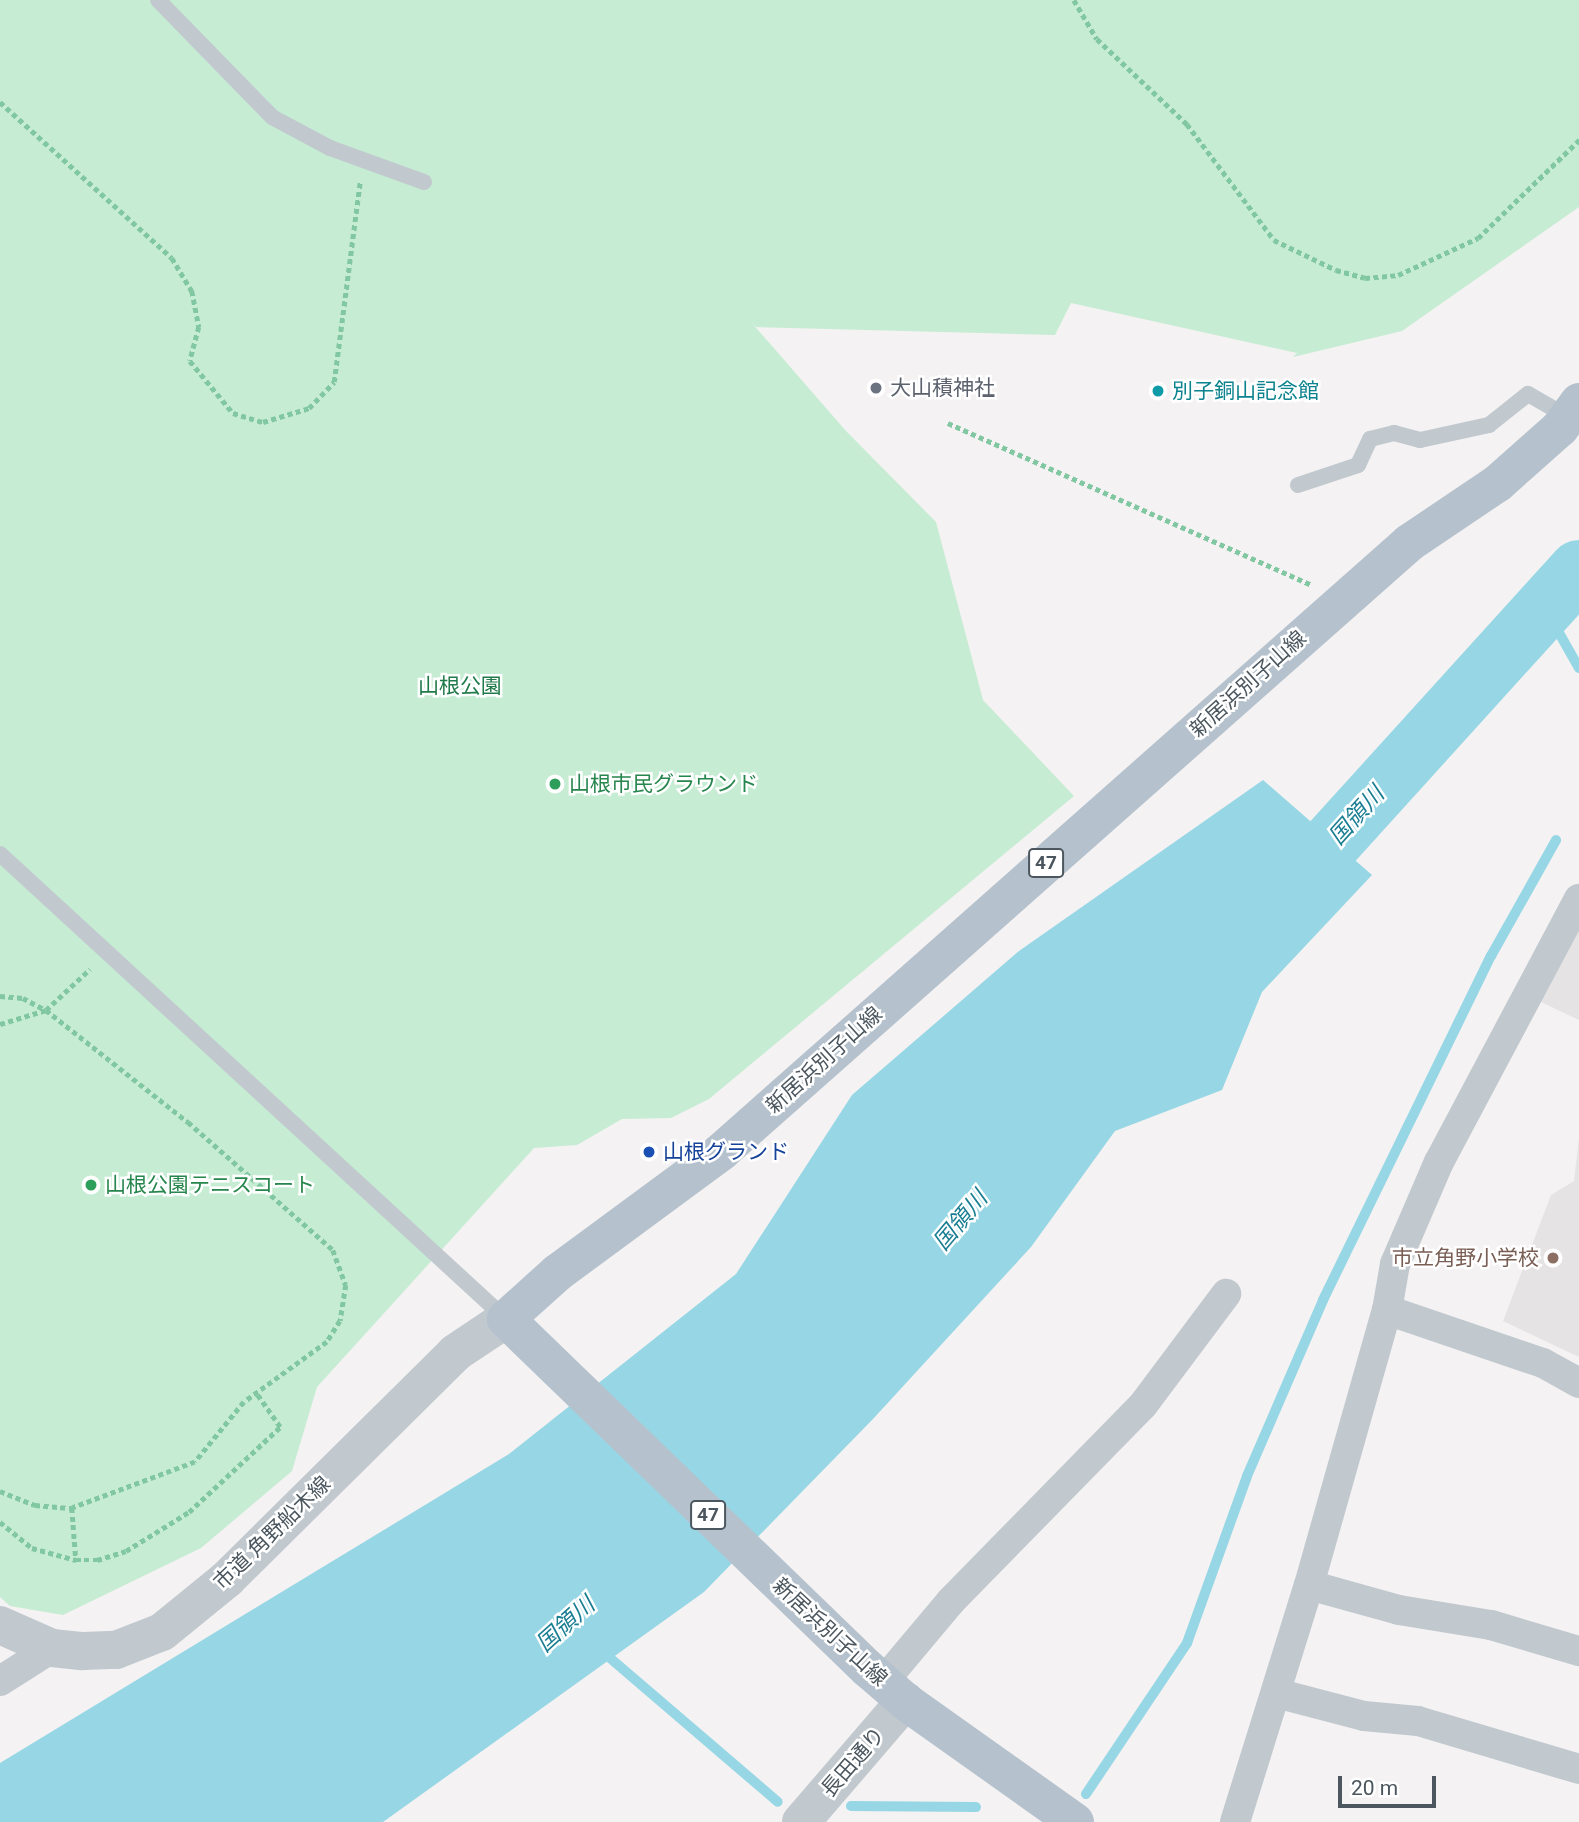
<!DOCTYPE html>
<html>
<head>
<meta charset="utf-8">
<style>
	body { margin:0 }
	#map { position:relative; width:1579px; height:1822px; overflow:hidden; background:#f4f2f2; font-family:Roboto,"Noto Sans JP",sans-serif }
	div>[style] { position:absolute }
	.education>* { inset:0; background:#e5e3e3 }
	.green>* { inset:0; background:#c6ecd3 }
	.water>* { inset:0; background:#97d7e5 }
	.stream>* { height:10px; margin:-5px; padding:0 5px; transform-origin:5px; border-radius:5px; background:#97d7e5 }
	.river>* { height:60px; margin:-30px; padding:0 30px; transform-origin:30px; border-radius:30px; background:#97d7e5 }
	.path>* { height:4.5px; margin-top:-2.25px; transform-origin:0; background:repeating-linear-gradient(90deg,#81c7a2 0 5px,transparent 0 8.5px) }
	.service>* { height:16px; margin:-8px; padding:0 8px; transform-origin:8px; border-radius:8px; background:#c1c9cf }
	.minor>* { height:30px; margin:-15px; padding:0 15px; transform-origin:15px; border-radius:15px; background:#c1c9cf }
	.tertiary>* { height:38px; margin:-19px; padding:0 19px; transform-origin:19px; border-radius:19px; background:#c1c9cf }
	.primary>* { height:38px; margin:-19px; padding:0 19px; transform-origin:19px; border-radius:19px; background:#b5c2cd }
	.dots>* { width:19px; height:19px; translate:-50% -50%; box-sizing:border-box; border:4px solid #fff; border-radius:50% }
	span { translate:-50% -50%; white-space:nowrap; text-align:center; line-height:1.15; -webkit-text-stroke:5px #fff; paint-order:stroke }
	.shield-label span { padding:2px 5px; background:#fff; border:2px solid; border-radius:5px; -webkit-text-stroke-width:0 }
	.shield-label { font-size:19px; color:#4b565e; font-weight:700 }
	.worship-label { font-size:21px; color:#5b616d }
	.left { translate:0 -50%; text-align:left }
	.culture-label { font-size:21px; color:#0d838f }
	.street-label { font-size:21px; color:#4b565e }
	.park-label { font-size:21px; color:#217a4a }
	.leisure-label { font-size:21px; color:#27864d }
	.transit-label { font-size:21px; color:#164399 }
	.education-label { font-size:21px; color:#785e54 }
	.right { translate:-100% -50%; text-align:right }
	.water-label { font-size:23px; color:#1a7e93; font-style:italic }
	.scale { position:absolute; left:1338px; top:1776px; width:98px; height:32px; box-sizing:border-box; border:4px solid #4b565e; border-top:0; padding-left:9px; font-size:21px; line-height:24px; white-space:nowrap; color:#4b565e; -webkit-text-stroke:5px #fff; paint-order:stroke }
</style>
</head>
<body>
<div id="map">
	<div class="education">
		<i style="clip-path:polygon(1579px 927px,1579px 1020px,1539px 1001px)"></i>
		<i style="clip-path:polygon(1579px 1138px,1579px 1357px,1503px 1321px,1551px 1195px,1574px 1181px)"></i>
	</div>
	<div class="green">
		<i style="clip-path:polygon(0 0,1579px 0,1579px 207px,1402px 331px,1293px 357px,1297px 353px,1071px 303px,1055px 335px,756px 327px,751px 322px,846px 431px,936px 522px,983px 700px,1074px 796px,709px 1099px,671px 1118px,622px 1119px,577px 1145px,534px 1148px,317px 1387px,292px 1471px,201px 1548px,63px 1615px,10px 1606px,0 1597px)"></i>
	</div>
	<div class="water">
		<i style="clip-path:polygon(1263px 780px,1372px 875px,1262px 992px,1222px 1090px,1115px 1131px,1031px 1247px,873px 1419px,704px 1592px,383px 1822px,0 1822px,0 1763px,509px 1454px,736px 1274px,852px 1095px,1019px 951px)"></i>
	</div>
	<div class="stream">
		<i style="left:1545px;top:608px;width:69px;rotate:60.5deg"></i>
		<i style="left:603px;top:1652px;width:230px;rotate:40.6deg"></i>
		<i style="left:1086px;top:1794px;width:182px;rotate:-56.2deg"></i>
		<i style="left:1187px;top:1643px;width:177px;rotate:-70.2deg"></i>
		<i style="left:1247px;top:1476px;width:192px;rotate:-66.6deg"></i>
		<i style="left:1323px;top:1300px;width:383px;rotate:-64deg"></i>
		<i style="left:1491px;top:956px;width:133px;rotate:-60.7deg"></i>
		<i style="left:851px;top:1806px;width:125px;rotate:0.5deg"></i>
	</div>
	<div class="river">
		<i style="left:1275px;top:899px;width:54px;rotate:-43.5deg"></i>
		<i style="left:1314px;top:862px;width:394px;rotate:-47.8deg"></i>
	</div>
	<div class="path">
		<i style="left:1074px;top:0;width:45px;rotate:59.5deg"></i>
		<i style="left:1097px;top:39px;width:124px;rotate:43.4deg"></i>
		<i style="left:1187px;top:124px;width:145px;rotate:53.1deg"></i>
		<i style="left:1274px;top:240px;width:69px;rotate:25.8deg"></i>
		<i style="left:1336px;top:270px;width:30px;rotate:15deg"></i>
		<i style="left:1365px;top:278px;width:33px;rotate:-5deg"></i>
		<i style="left:1398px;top:275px;width:88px;rotate:-24.8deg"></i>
		<i style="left:1478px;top:238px;width:141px;rotate:-44.1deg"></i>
		<i style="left:0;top:102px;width:232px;rotate:42.2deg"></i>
		<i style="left:172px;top:258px;width:39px;rotate:59deg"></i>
		<i style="left:192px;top:291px;width:37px;rotate:79deg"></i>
		<i style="left:199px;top:327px;width:35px;rotate:105deg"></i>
		<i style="left:190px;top:361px;width:67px;rotate:50.4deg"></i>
		<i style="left:233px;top:413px;width:31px;rotate:17deg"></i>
		<i style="left:263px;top:422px;width:48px;rotate:-16.9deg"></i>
		<i style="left:309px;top:408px;width:36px;rotate:-46deg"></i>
		<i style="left:334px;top:382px;width:202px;rotate:-82.6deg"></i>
		<i style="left:948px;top:423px;width:398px;rotate:24deg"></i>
		<i style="left:0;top:996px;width:23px;rotate:5deg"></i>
		<i style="left:23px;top:998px;width:26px;rotate:28deg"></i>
		<i style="left:46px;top:1010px;width:181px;rotate:38.3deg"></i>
		<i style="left:188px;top:1122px;width:193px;rotate:41.4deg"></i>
		<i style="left:333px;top:1250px;width:37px;rotate:70deg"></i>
		<i style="left:346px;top:1285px;width:36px;rotate:99deg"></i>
		<i style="left:340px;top:1321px;width:25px;rotate:122deg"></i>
		<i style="left:327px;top:1342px;width:102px;rotate:144.1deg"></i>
		<i style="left:244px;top:1402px;width:77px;rotate:129.2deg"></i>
		<i style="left:195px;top:1462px;width:131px;rotate:159.5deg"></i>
		<i style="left:0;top:1024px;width:48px;rotate:-16.9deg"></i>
		<i style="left:46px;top:1010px;width:60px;rotate:-43deg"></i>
		<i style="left:0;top:1491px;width:38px;rotate:22deg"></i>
		<i style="left:35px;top:1505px;width:37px;rotate:5deg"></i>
		<i style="left:72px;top:1508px;width:52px;rotate:85.6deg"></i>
		<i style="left:0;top:1522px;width:41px;rotate:39.1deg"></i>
		<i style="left:32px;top:1548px;width:46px;rotate:15.3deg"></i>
		<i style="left:76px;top:1560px;width:21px"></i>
		<i style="left:97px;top:1560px;width:30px;rotate:-17deg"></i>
		<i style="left:126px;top:1551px;width:74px;rotate:-31.8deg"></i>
		<i style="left:189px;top:1512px;width:125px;rotate:-43deg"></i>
		<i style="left:280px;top:1427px;width:42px;rotate:-125.2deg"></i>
	</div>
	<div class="service">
		<i style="left:158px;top:0;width:163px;rotate:45.7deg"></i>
		<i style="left:272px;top:117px;width:66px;rotate:28.1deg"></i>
		<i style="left:330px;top:148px;width:100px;rotate:19.9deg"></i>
		<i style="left:1298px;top:485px;width:63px;rotate:-18.4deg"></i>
		<i style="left:1358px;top:465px;width:29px;rotate:-65deg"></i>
		<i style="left:1370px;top:439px;width:25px;rotate:-14deg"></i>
		<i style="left:1394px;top:433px;width:27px;rotate:15deg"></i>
		<i style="left:1420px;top:440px;width:71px;rotate:-12.3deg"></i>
		<i style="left:1489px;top:425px;width:50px;rotate:-38.5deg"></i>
		<i style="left:1528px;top:394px;width:46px;rotate:29.9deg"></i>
		<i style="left:0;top:854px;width:687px;rotate:42.58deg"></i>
	</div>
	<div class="minor">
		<i style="left:1387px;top:1310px;width:165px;rotate:18.8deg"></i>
		<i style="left:1543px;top:1363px;width:41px;rotate:29.1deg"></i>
		<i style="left:1309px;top:1585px;width:93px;rotate:15.5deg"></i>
		<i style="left:1399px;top:1610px;width:93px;rotate:9.3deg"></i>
		<i style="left:1491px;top:1625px;width:92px;rotate:16.5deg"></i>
		<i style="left:0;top:1681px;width:62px;rotate:-32.4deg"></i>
		<i style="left:883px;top:1682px;width:106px;rotate:-50deg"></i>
		<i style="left:951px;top:1601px;width:274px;rotate:-45.6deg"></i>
		<i style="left:1143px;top:1405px;width:139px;rotate:-53.2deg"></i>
		<i style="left:1276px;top:1693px;width:91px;rotate:14.6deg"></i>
		<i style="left:1364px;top:1716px;width:54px;rotate:5.3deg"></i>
		<i style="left:1418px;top:1721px;width:168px;rotate:16.6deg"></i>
		<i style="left:1235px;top:1822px;width:248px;rotate:-72.7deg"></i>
		<i style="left:1309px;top:1585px;width:286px;rotate:-74.2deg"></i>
		<i style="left:1387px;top:1310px;width:47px;rotate:-80.1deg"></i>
		<i style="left:1395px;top:1264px;width:111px;rotate:-66.7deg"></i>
		<i style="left:1439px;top:1162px;width:298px;rotate:-62deg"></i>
	</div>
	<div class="tertiary">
		<i style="left:0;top:1625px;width:57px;rotate:23.9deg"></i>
		<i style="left:52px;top:1648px;width:31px;rotate:6deg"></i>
		<i style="left:83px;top:1651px;width:33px;rotate:-2deg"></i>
		<i style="left:116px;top:1650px;width:49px;rotate:-21.4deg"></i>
		<i style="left:162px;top:1632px;width:84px;rotate:-39.2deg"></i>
		<i style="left:227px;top:1579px;width:321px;rotate:-44.7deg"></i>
		<i style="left:455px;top:1353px;width:61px;rotate:-33.7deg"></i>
		<i style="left:801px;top:1822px;width:160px;rotate:-49.3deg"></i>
	</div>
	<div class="primary">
		<i style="left:1075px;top:1822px;width:209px;rotate:-144.6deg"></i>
		<i style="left:905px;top:1701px;width:49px;rotate:-139.1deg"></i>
		<i style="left:868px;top:1669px;width:504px;rotate:-135.97deg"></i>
		<i style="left:506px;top:1319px;width:69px;rotate:-42deg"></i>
		<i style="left:557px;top:1273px;width:204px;rotate:-36.4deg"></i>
		<i style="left:721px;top:1152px;width:919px;rotate:-41.51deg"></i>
		<i style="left:1409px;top:543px;width:107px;rotate:-34deg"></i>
		<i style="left:1498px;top:483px;width:83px;rotate:-41.6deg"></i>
		<i style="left:1560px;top:428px;width:32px;rotate:-54deg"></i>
	</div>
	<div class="dots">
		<i style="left:876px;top:388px;background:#6b7280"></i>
		<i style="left:1158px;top:391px;background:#0f9aa8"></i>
		<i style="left:555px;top:784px;background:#2e9e5b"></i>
		<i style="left:649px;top:1152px;background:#1a4fb4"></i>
		<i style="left:91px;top:1185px;background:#2e9e5b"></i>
		<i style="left:1553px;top:1258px;background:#8d6e63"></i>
	</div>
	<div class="shield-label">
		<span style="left:1046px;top:863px">47</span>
		<span style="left:708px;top:1515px">47</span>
	</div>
	<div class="worship-label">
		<span class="left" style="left:890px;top:388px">大山積神社</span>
	</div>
	<div class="culture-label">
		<span class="left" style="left:1172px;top:391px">別子銅山記念館</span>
	</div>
	<div class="street-label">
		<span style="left:1248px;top:684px;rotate:-42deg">新居浜別子山線</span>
		<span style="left:824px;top:1060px;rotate:-42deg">新居浜別子山線</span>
		<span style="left:272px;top:1533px;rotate:-44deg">市道 角野船木線</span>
		<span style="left:830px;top:1632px;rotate:43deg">新居浜別子山線</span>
		<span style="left:853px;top:1762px;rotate:-49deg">長田通り</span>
	</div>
	<div class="park-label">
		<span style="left:460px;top:686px">山根公園</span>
	</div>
	<div class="leisure-label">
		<span class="left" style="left:569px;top:784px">山根市民グラウンド</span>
		<span class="left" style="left:105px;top:1185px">山根公園テニスコート</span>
	</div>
	<div class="transit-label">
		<span class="left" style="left:663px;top:1152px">山根グランド</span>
	</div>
	<div class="education-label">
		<span class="right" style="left:1539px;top:1258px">市立角野小学校</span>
	</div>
	<div class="water-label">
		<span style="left:1357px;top:816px;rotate:-48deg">国領川</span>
		<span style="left:961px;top:1221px;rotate:-50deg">国領川</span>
		<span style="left:566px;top:1625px;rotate:-42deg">国領川</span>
	</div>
	<div class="scale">20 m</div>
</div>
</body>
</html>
